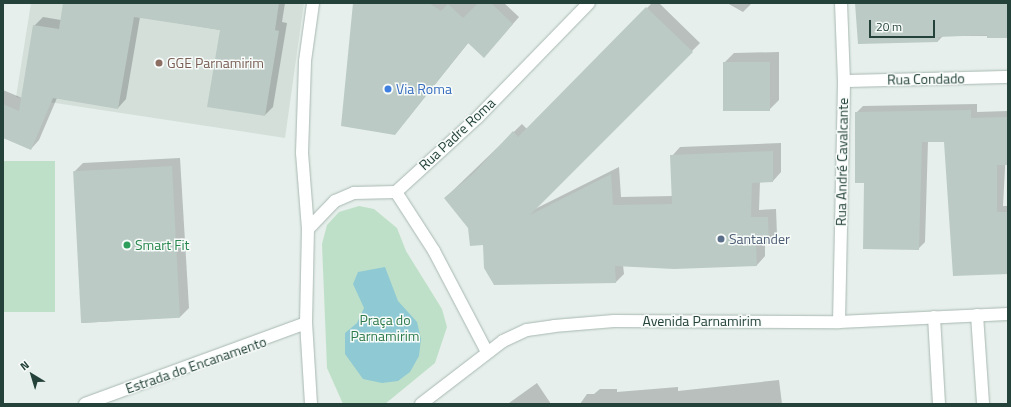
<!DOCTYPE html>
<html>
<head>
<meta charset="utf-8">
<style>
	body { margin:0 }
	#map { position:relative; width:1011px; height:407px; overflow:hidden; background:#e6efeb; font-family:"Titillium Web",sans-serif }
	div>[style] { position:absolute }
	.built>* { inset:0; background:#d4dfda }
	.green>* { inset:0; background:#bfe0c8; transform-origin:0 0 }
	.water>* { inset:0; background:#8ec9d4 }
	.shadow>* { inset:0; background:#0003 }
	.building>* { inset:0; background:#bbcac4; transform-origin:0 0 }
	.roads { filter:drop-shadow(0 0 1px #a8b8b2) drop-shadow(0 0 1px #a8b8b2) }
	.lane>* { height:12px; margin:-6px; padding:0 6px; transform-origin:6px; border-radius:6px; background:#fff }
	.street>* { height:12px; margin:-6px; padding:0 6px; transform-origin:6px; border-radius:6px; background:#fff }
	.secondary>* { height:12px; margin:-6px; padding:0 6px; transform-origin:6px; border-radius:6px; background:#fff }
	.dots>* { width:11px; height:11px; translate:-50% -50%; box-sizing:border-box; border:2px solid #f7fbf9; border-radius:50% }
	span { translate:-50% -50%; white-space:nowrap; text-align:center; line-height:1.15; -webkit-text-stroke:3px #f7fbf9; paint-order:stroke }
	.education-label { font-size:14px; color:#785e54 }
	.left { translate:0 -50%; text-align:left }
	.street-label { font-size:14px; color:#24423a }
	.shop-label { font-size:14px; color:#366cbe }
	.service-label { font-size:14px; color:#4e5e75 }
	.leisure-label { font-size:14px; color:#27864d }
	.park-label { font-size:14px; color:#2d7a4b }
	.frame { position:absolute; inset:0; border:4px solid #24423a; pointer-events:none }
	.north { position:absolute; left:12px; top:355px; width:40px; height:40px; -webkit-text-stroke:3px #f7fbf9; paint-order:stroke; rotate:322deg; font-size:11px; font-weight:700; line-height:16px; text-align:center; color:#24423a }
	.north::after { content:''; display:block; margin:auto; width:14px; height:18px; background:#24423a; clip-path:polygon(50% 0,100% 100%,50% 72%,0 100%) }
	.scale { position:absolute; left:869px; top:20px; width:66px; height:18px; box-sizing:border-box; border:2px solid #24423a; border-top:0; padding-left:5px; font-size:12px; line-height:14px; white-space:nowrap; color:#24423a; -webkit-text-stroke:3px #f7fbf9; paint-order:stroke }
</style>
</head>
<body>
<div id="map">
	<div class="built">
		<i style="clip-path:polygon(31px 3px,304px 3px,285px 138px,16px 97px)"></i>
	</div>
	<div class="green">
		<i style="left:55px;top:161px;width:151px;height:52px;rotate:90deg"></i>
		<i style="clip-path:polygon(359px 206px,374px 209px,397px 228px,406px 251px,442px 309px,447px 327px,435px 363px,385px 404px,343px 404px,327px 368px,322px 244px,327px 225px,339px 212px)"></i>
	</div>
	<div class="water">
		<i style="clip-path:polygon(385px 267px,398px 301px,417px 322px,421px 339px,419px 356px,410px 372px,398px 381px,382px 383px,363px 379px,345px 354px,345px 333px,357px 323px,364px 308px,353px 284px,358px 272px)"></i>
	</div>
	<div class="shadow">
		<i style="clip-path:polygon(64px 3px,285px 3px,282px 22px,287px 23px,273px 107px,265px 115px,221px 30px,140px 17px,126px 99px,118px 108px,57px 98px,39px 140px,31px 149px,3px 137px,3px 90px,22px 98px,34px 26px,43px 17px,61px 20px)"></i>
		<i style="clip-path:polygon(354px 3px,504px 3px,519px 17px,490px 50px,469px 42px,395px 134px)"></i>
		<i style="clip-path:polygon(652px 3px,659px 3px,700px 43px,535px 209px,619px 167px,621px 197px,673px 196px,672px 156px,680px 147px,781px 143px,781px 172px,773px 181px,760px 181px,759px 210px,776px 209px,777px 235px,765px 244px,765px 256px,757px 265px,623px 265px,624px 274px,616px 282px,484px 244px,445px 198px,522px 124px,527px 129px)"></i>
		<i style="clip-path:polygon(727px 3px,752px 3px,743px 12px)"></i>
		<i style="clip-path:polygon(856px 3px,1008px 3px,1008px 36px,943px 36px,938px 41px)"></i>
		<i style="clip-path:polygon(779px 52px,779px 100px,769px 110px,724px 63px,734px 53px)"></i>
		<i style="clip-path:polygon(977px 104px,977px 112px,1008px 111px,1003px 206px,1008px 206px,1008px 273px,944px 140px,928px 141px,925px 242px,918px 249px,865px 182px,856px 113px,863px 106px)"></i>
		<i style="clip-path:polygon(180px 158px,189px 308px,180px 317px,82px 323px,74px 172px,83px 163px)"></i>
		<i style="clip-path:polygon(779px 380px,782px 404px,580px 404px,587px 394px,594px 394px,600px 389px,617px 389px,617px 392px,678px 387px,678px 391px)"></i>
		<i style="clip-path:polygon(537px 383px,551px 404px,507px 404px,509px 403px)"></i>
	</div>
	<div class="building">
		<i style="clip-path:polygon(63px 3px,279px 3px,275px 30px,279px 31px,265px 116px,207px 107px,220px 30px,134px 17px,118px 109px,53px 98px,31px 150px,3px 138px,3px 104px,19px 111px,33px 25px,59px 29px)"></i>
		<i style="clip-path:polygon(353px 3px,429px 3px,441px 11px,448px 4px,463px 18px,478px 3px,491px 3px,513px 24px,484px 58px,468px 43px,395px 135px,341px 126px)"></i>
		<i style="clip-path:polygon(855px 3px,1008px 3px,1008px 38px,987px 38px,987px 35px,938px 37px,938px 42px,858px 44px)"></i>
		<i style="clip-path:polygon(646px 7px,693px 52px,530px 215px,611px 174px,613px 205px,672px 204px,670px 155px,773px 151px,773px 182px,752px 183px,751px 217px,768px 217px,769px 244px,756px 245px,757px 266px,674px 269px,615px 266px,616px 283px,494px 285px,484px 268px,483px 245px,470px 246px,468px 228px,444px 198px,474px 173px,513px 131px,518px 137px)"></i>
		<i style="left:770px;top:62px;width:49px;height:47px;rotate:90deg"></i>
		<i style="clip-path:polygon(971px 110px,971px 118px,1008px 117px,1008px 165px,997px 165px,997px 212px,1008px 212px,1008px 274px,953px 276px,944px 142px,922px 142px,919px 250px,863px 249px,864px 183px,855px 183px,855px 112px)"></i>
		<i style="left:172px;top:166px;width:152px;height:99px;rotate:87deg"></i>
	</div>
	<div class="roads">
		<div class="lane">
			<i style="left:977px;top:315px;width:89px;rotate:86.1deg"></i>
			<i style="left:934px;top:317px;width:87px;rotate:86.7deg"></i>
		</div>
		<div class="street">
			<i style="left:844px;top:81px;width:164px;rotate:-1.4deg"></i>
			<i style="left:839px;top:322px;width:241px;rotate:-88.8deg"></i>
			<i style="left:844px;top:81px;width:78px;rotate:-92.2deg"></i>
		</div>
		<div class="secondary">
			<i style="left:396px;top:192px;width:70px;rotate:57.2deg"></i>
			<i style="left:434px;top:251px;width:114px;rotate:62.3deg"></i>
			<i style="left:308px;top:229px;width:39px;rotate:-46deg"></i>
			<i style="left:335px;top:201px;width:21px;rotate:-23deg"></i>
			<i style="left:354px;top:193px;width:42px;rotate:-1.4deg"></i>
			<i style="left:396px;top:192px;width:111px;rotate:-42.4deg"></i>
			<i style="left:478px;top:117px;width:159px;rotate:-45.8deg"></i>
			<i style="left:85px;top:404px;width:235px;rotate:-20.1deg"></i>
			<i style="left:311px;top:404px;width:81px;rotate:-93.5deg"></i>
			<i style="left:306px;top:323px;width:94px;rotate:-88.8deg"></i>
			<i style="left:308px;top:229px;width:76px;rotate:-94.5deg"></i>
			<i style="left:302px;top:153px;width:92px;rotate:-88.1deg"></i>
			<i style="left:305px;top:61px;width:59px;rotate:-82.1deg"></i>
			<i style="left:421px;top:404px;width:103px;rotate:-37.5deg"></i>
			<i style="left:503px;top:341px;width:26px;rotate:-25deg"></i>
			<i style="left:527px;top:330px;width:27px;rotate:-8deg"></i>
			<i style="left:554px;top:326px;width:60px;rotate:-4.8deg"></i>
			<i style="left:614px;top:321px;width:225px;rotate:0.3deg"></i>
			<i style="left:839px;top:322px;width:169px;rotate:-2.7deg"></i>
		</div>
	</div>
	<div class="dots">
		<i style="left:159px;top:63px;background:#8d6e63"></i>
		<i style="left:388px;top:89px;background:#3f7fe0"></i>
		<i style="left:721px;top:239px;background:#5c6f8a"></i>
		<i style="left:127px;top:245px;background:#2e9e5b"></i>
	</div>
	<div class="education-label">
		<span class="left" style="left:167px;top:63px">GGE Parnamirim</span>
	</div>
	<div class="street-label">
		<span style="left:926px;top:79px;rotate:-1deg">Rua Condado</span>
		<span style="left:457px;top:134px;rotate:-43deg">Rua Padre Roma</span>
		<span style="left:842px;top:162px;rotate:-89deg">Rua André Cavalcante</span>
		<span style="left:702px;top:321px">Avenida Parnamirim</span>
		<span style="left:196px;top:365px;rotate:-19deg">Estrada do Encanamento</span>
	</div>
	<div class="shop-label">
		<span class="left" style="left:396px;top:89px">Via Roma</span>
	</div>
	<div class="service-label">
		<span class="left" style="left:729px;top:239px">Santander</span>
	</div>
	<div class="leisure-label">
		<span class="left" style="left:135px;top:245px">Smart Fit</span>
	</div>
	<div class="park-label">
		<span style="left:385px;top:328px">Praça do<br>Parnamirim</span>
	</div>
	<div class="frame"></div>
	<div class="north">N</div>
	<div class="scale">20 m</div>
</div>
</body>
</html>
